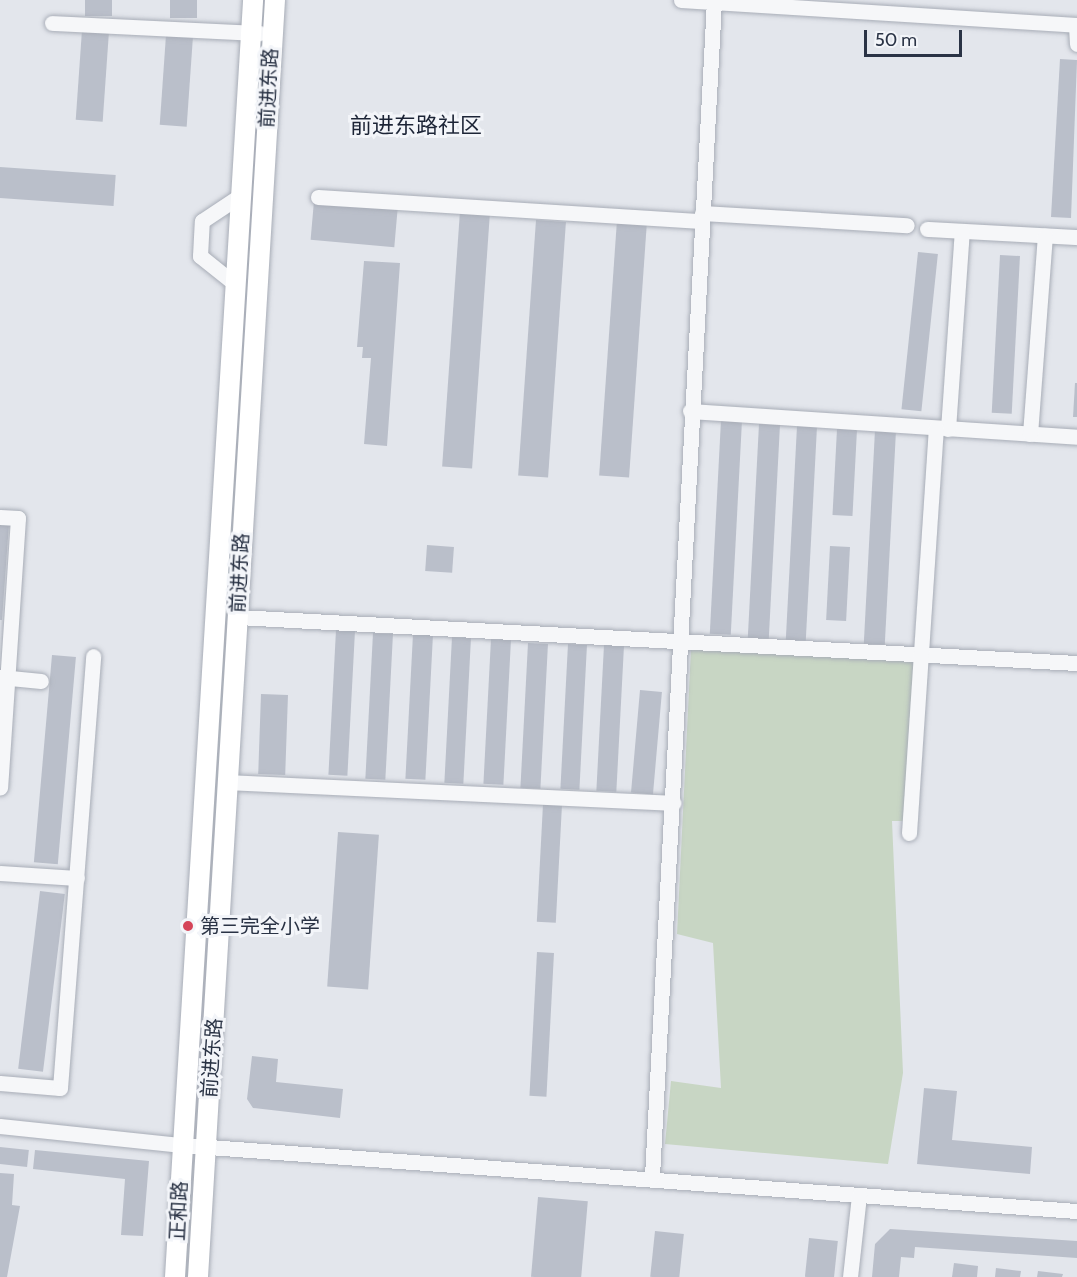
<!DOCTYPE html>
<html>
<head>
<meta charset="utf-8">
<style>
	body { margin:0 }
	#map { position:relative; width:1077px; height:1277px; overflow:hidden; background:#e3e6ec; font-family:Cabin,"Noto Sans SC",sans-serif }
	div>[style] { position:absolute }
	.green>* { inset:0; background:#c8d6c4 }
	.building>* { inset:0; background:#babfca; transform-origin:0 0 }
	.roads { filter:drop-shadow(0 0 2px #a8adb7) drop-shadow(0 0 2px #a8adb7) }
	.minor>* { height:15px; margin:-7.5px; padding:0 7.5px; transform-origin:7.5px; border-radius:7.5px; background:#f6f7f9 }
	.major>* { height:20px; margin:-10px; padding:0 10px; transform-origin:10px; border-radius:10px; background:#fff }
	.dots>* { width:16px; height:16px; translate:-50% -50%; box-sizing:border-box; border:3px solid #f3f5f9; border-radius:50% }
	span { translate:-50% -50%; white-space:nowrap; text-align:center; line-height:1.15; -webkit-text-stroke:6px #f3f5f9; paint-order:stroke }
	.street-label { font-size:20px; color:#2a3345 }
	.poi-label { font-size:20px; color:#2a3345 }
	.left { translate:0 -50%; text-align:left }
	.quarter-label { font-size:22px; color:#1c2436 }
	.scale { position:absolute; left:864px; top:30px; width:98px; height:27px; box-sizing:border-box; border:3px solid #2a3345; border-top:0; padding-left:8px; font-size:18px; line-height:21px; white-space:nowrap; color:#2a3345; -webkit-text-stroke:4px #f3f5f9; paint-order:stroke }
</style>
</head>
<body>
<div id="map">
	<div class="green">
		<i style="clip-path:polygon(691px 649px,916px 660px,906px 821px,892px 821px,903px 1073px,888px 1164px,665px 1144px,671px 1081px,721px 1088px,713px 943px,677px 934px)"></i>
	</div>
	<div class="building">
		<i style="left:85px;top:0;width:27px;height:16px"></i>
		<i style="left:170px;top:0;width:27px;height:18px"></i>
		<i style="left:82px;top:30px;width:27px;height:90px;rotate:4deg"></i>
		<i style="left:166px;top:35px;width:27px;height:90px;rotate:4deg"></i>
		<i style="clip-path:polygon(1060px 59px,1077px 60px,1071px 218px,1051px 217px)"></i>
		<i style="left:0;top:167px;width:116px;height:31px;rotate:4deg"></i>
		<i style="left:314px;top:201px;width:84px;height:39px;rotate:5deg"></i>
		<i style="left:460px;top:211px;width:30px;height:256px;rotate:4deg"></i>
		<i style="left:536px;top:220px;width:30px;height:256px;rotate:4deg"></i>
		<i style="left:617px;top:220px;width:30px;height:256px;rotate:4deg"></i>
		<i style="left:918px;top:252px;width:20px;height:158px;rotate:6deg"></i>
		<i style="left:1000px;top:255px;width:20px;height:158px;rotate:3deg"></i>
		<i style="clip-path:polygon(364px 261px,400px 263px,387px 446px,364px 444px,371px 358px,362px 358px,363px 347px,357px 347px)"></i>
		<i style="clip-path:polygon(1075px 383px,1077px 383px,1077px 417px,1073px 417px)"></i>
		<i style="left:721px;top:420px;width:21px;height:214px;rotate:3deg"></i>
		<i style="left:759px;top:424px;width:21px;height:214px;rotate:3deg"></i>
		<i style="left:797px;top:426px;width:20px;height:214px;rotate:3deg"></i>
		<i style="left:837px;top:429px;width:20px;height:86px;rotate:3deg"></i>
		<i style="left:875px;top:430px;width:21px;height:214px;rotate:3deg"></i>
		<i style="clip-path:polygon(0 522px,9px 523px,2px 620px,0 620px)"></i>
		<i style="left:427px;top:545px;width:27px;height:26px;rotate:4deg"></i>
		<i style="left:830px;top:546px;width:20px;height:74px;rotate:3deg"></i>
		<i style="left:336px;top:630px;width:19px;height:145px;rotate:3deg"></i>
		<i style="left:373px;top:633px;width:20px;height:146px;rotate:3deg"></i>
		<i style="left:413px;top:634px;width:20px;height:145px;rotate:3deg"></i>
		<i style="left:452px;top:637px;width:19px;height:146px;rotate:3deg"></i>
		<i style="left:491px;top:639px;width:20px;height:145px;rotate:3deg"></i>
		<i style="left:528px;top:643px;width:20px;height:145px;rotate:3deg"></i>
		<i style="left:568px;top:644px;width:19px;height:145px;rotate:3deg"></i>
		<i style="left:604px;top:645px;width:20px;height:146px;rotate:3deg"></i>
		<i style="left:52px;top:655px;width:24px;height:208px;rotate:5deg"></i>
		<i style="left:640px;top:690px;width:22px;height:103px;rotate:5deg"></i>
		<i style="left:261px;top:694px;width:27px;height:80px;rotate:2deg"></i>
		<i style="left:543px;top:804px;width:19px;height:118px;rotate:3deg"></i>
		<i style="left:338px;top:832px;width:41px;height:155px;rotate:4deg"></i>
		<i style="left:40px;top:891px;width:25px;height:179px;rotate:7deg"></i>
		<i style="left:537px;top:952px;width:17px;height:144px;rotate:3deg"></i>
		<i style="clip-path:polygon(252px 1056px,278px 1059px,276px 1082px,343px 1089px,340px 1118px,253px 1108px,247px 1099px)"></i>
		<i style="clip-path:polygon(924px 1088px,957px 1091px,952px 1140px,1032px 1147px,1030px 1174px,917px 1164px)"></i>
		<i style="left:0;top:1147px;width:29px;height:17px;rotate:6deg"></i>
		<i style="clip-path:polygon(35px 1150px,149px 1161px,143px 1236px,121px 1235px,125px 1179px,33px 1169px)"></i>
		<i style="clip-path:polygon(0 1173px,14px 1174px,12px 1205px,20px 1206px,7px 1277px,0 1277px)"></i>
		<i style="left:538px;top:1197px;width:50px;height:80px;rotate:5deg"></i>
		<i style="clip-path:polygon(890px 1229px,1077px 1241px,1077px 1258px,915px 1247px,914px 1258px,901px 1257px,899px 1277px,872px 1277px,875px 1244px)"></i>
		<i style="left:655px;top:1231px;width:29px;height:46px;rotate:6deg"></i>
		<i style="left:809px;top:1238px;width:29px;height:39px;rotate:6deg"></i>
		<i style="clip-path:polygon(954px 1263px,978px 1266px,977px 1277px,952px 1277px)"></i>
		<i style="clip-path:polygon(996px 1268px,1021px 1271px,1020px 1277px,995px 1277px)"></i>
		<i style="clip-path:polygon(1038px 1271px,1063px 1274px,1062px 1277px,1037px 1277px)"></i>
	</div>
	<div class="roads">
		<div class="minor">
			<i style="left:681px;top:0;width:396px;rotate:3.6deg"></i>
			<i style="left:1076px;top:25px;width:19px;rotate:87deg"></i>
			<i style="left:52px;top:23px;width:208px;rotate:2.8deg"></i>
			<i style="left:318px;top:197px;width:384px;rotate:3.6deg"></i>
			<i style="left:702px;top:213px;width:205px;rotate:3.4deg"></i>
			<i style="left:927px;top:229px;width:150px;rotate:3.1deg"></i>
			<i style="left:235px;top:284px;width:45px;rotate:-141.3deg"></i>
			<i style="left:200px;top:256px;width:35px;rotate:-87deg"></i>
			<i style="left:202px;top:221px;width:47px;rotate:-33.7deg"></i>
			<i style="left:690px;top:411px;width:388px;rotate:3.8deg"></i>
			<i style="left:948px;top:429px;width:198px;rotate:-86deg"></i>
			<i style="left:1030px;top:434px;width:199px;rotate:-85.7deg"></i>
			<i style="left:0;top:517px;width:18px;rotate:3deg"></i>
			<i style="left:18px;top:518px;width:270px;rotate:93.8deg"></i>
			<i style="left:238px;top:617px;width:840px;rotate:3.14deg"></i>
			<i style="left:0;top:677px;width:41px;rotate:5.6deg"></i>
			<i style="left:228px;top:782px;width:446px;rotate:2.7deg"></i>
			<i style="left:909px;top:833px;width:406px;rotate:-86.2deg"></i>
			<i style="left:0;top:873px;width:77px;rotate:3.7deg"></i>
			<i style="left:0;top:1083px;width:60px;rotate:4.8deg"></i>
			<i style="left:60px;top:1088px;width:433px;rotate:-85.6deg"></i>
			<i style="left:0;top:1126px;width:183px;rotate:6deg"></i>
			<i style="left:182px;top:1145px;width:897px;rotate:4.22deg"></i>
			<i style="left:652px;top:1176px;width:1178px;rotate:-86.98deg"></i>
			<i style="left:850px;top:1277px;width:82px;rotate:-83.7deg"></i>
		</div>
		<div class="major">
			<i style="left:175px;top:1277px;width:1279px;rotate:-86.5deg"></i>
			<i style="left:198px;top:1277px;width:1279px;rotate:-86.55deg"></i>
		</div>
	</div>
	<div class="dots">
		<i style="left:188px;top:926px;background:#d54458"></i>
	</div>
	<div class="street-label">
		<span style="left:269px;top:88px;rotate:-87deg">前进东路</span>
		<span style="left:240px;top:573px;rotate:-87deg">前进东路</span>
		<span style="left:212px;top:1058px;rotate:-86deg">前进东路</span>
		<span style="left:179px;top:1211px;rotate:-87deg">正和路</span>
	</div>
	<div class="poi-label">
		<span class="left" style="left:200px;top:926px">第三完全小学</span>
	</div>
	<div class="quarter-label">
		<span style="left:416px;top:126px">前进东路社区</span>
	</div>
	<div class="scale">50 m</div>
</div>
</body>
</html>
